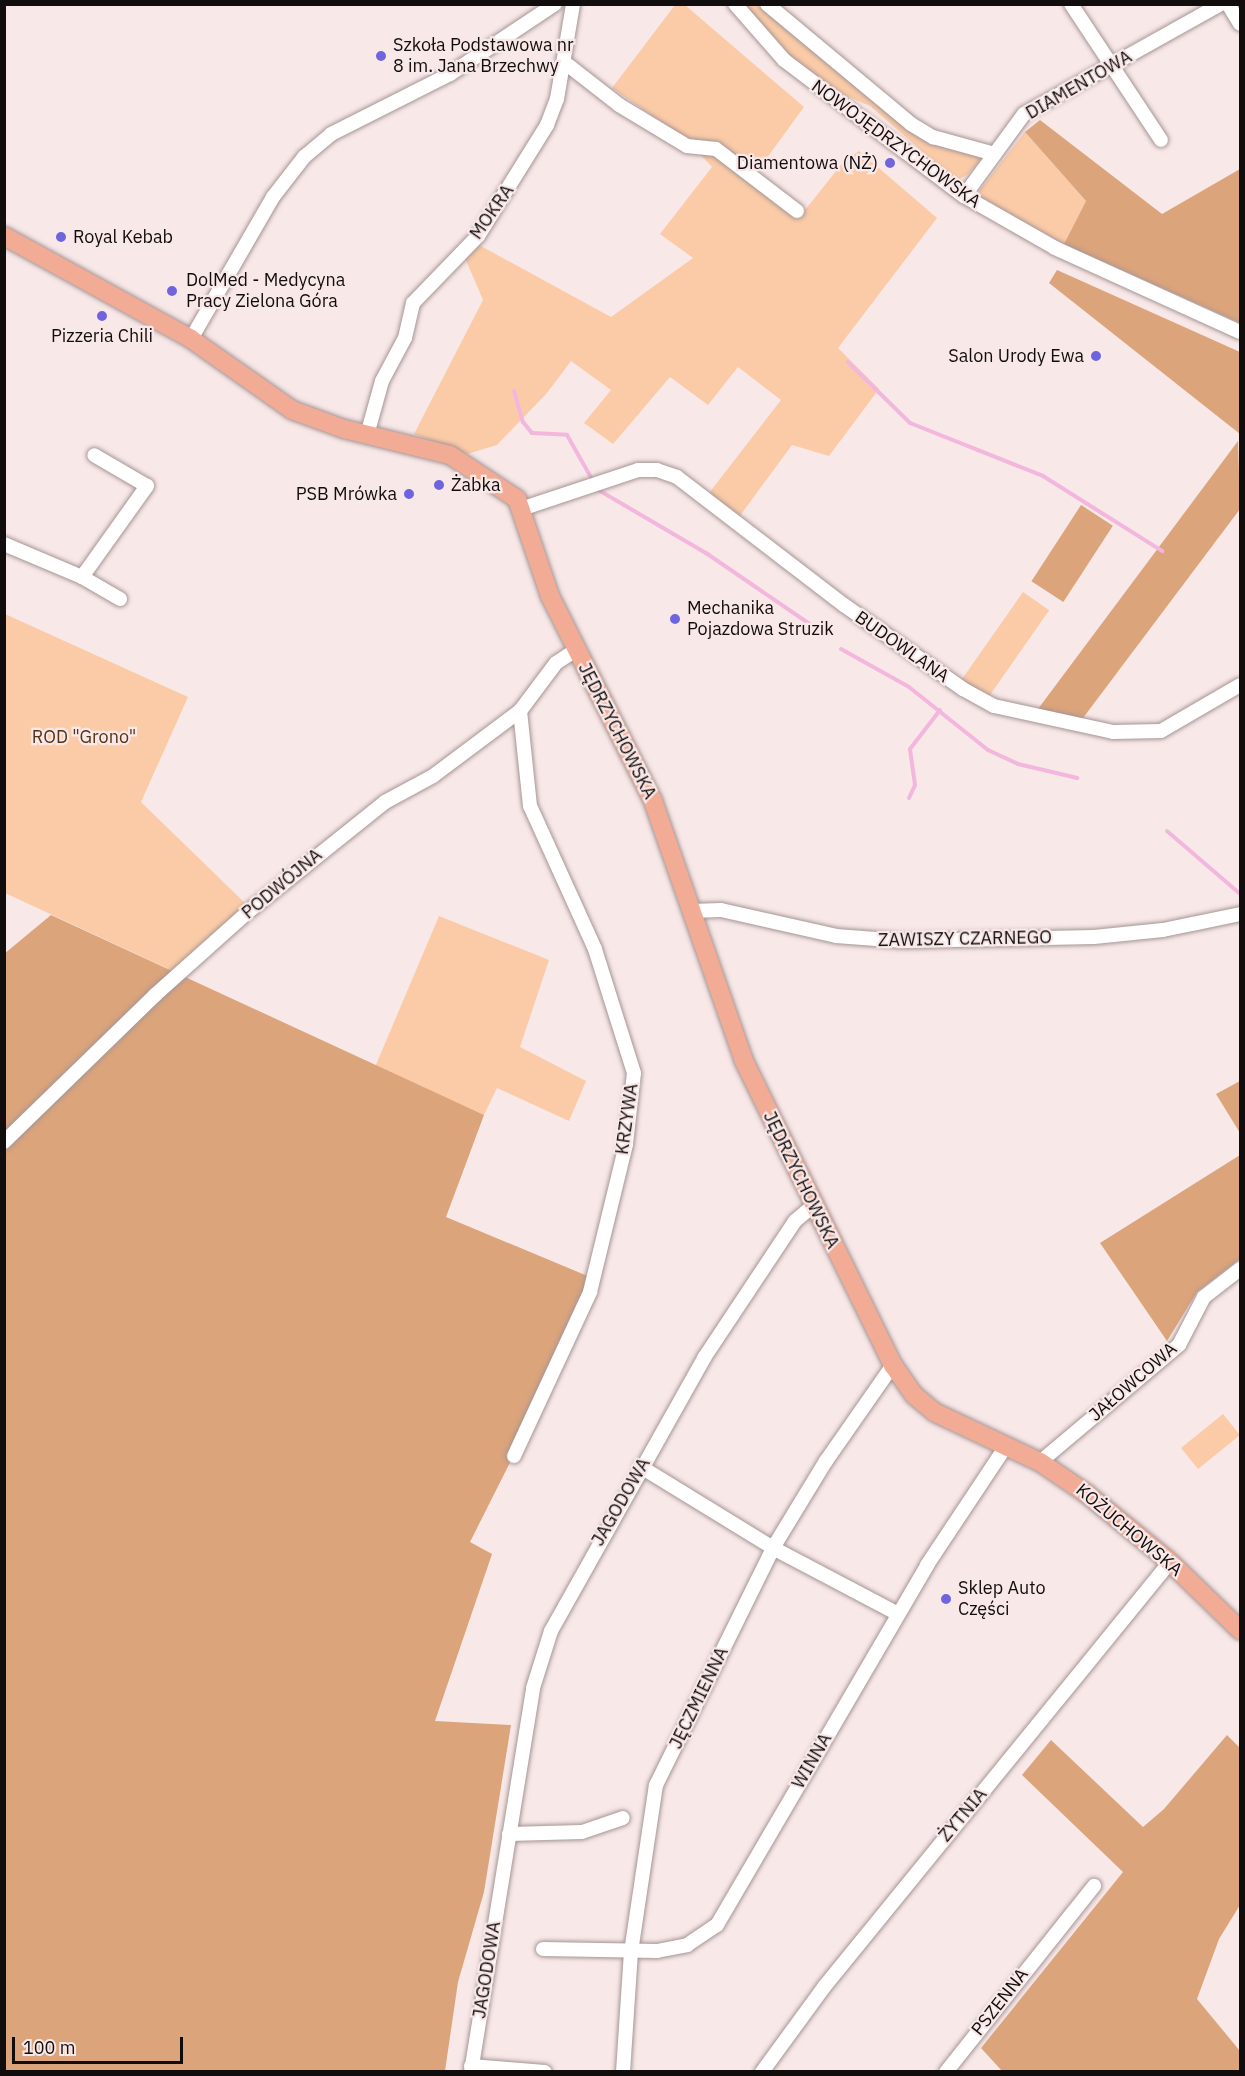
<!DOCTYPE html>
<html>
<head>
<meta charset="utf-8">
<style>
	body { margin:0 }
	#map { position:relative; width:1245px; height:2076px; overflow:hidden; background:#f9e8e8; font-family:"IBM Plex Sans",sans-serif }
	div>[style] { position:absolute }
	.green>* { inset:0; background:#fbcba7; transform-origin:0 0 }
	.forest>* { inset:0; background:#dba47b; transform-origin:0 0 }
	.stream>* { height:4px; margin:-2px; padding:0 2px; transform-origin:2px; border-radius:2px; background:#f3b6dd }
	.roads { filter:drop-shadow(0 0 2px #a59595) drop-shadow(0 0 2px #a59595) }
	.minor>* { height:14px; margin:-7px; padding:0 7px; transform-origin:7px; border-radius:7px; background:#fff }
	.major>* { height:18px; margin:-9px; padding:0 9px; transform-origin:9px; border-radius:9px; background:#f2ac96 }
	.dots>* { width:16px; height:16px; translate:-50% -50%; box-sizing:border-box; border:3px solid #f9e8e8; border-radius:50% }
	span { translate:-50% -50%; white-space:nowrap; text-align:center; line-height:1.15; -webkit-text-stroke:4.5px #f9e8e8; paint-order:stroke }
	.poi-label { font-size:18px; color:#120d0d }
	.left { translate:0 -50%; text-align:left }
	.right { translate:-100% -50%; text-align:right }
	.street-label { font-size:18px; color:#120d0d }
	.park-label { font-size:18px; color:#573213 }
	.frame { position:absolute; inset:0; border:6px solid #120d0d; pointer-events:none }
	.scale { position:absolute; left:12px; top:2037px; width:171px; height:27px; box-sizing:border-box; border:3px solid #120d0d; border-top:0; padding-left:8px; font-size:18px; line-height:21px; white-space:nowrap; color:#120d0d; -webkit-text-stroke:4px #f9e8e8; paint-order:stroke }
</style>
</head>
<body>
<div id="map">
	<div class="green">
		<i style="clip-path:polygon(675px 5px,685px 5px,804px 107px,756px 173px,805px 210px,844px 161px,859px 151px,937px 218px,838px 348px,879px 389px,829px 456px,792px 445px,739px 517px,709px 493px,781px 400px,738px 367px,708px 405px,670px 377px,613px 444px,584px 423px,611px 390px,571px 361px,547px 393px,497px 445px,467px 454px,414px 434px,483px 300px,465px 258px,479px 245px,611px 317px,693px 258px,660px 234px,712px 167px,686px 139px,612px 88px)"></i>
		<i style="clip-path:polygon(742px 5px,757px 5px,887px 111px,977px 155px,980px 161px,968px 174px,960px 179px,952px 177px,870px 106px,832px 90px,789px 57px)"></i>
		<i style="clip-path:polygon(1025px 132px,1086px 201px,1064px 244px,981px 199px,979px 191px)"></i>
		<i style="left:1023px;top:592px;width:32px;height:109px;rotate:35deg"></i>
		<i style="clip-path:polygon(5px 614px,188px 697px,141px 802px,248px 906px,173px 971px,5px 893px)"></i>
		<i style="clip-path:polygon(439px 916px,549px 960px,520px 1047px,586px 1081px,569px 1121px,497px 1088px,484px 1115px,375px 1067px)"></i>
		<i style="left:1223px;top:1414px;width:27px;height:54px;rotate:51deg"></i>
	</div>
	<div class="forest">
		<i style="clip-path:polygon(1040px 120px,1162px 214px,1240px 169px,1240px 323px,1064px 244px,1086px 201px,1025px 132px)"></i>
		<i style="clip-path:polygon(1057px 270px,1240px 352px,1240px 434px,1049px 283px)"></i>
		<i style="clip-path:polygon(1238px 441px,1240px 509px,1080px 722px,1038px 709px)"></i>
		<i style="left:1081px;top:505px;width:38px;height:91px;rotate:33deg"></i>
		<i style="clip-path:polygon(51px 915px,484px 1115px,446px 1217px,590px 1277px,547px 1389px,470px 1542px,492px 1554px,435px 1721px,511px 1725px,484px 1892px,458px 1982px,445px 2071px,5px 2071px,4px 954px)"></i>
		<i style="clip-path:polygon(1240px 1081px,1240px 1133px,1216px 1094px)"></i>
		<i style="clip-path:polygon(1240px 1155px,1240px 1259px,1197px 1292px,1167px 1341px,1100px 1243px)"></i>
		<i style="clip-path:polygon(1227px 1735px,1240px 1748px,1240px 1905px,1219px 1939px,1197px 1999px,1240px 2051px,1240px 2071px,1002px 2071px,981px 2048px,1123px 1872px,1022px 1775px,1051px 1740px,1143px 1827px,1164px 1809px)"></i>
	</div>
	<div class="stream">
		<i style="left:848px;top:362px;width:87px;rotate:44.5deg"></i>
		<i style="left:910px;top:423px;width:143px;rotate:21.7deg"></i>
		<i style="left:1043px;top:476px;width:141px;rotate:32.2deg"></i>
		<i style="left:514px;top:391px;width:32px;rotate:74deg"></i>
		<i style="left:523px;top:422px;width:14px;rotate:51deg"></i>
		<i style="left:532px;top:433px;width:35px;rotate:3deg"></i>
		<i style="left:567px;top:435px;width:53px;rotate:60.5deg"></i>
		<i style="left:595px;top:488px;width:129px;rotate:30.4deg"></i>
		<i style="left:706px;top:553px;width:135px;rotate:34.4deg"></i>
		<i style="left:841px;top:649px;width:78px;rotate:29.2deg"></i>
		<i style="left:909px;top:687px;width:101px;rotate:38.6deg"></i>
		<i style="left:988px;top:750px;width:33px;rotate:25deg"></i>
		<i style="left:1018px;top:764px;width:61px;rotate:13.3deg"></i>
		<i style="left:909px;top:798px;width:14px;rotate:-65deg"></i>
		<i style="left:915px;top:785px;width:36px;rotate:-98deg"></i>
		<i style="left:910px;top:749px;width:49px;rotate:-52.4deg"></i>
		<i style="left:1167px;top:831px;width:95px;rotate:40.7deg"></i>
	</div>
	<div class="roads">
		<div class="minor">
			<i style="left:735px;top:4px;width:74px;rotate:48.8deg"></i>
			<i style="left:784px;top:60px;width:226px;rotate:37.1deg"></i>
			<i style="left:964px;top:196px;width:105px;rotate:29.7deg"></i>
			<i style="left:1055px;top:248px;width:203px;rotate:24.4deg"></i>
			<i style="left:767px;top:4px;width:187px;rotate:39.8deg"></i>
			<i style="left:911px;top:124px;width:26px;rotate:31deg"></i>
			<i style="left:933px;top:137px;width:64px;rotate:15.3deg"></i>
			<i style="left:1071px;top:4px;width:163px;rotate:56.5deg"></i>
			<i style="left:1228px;top:4px;width:23px;rotate:59deg"></i>
			<i style="left:564px;top:62px;width:70px;rotate:38deg"></i>
			<i style="left:619px;top:105px;width:79px;rotate:31.1deg"></i>
			<i style="left:687px;top:146px;width:29px;rotate:6deg"></i>
			<i style="left:716px;top:149px;width:102px;rotate:37.4deg"></i>
			<i style="left:964px;top:196px;width:102px;rotate:-53.8deg"></i>
			<i style="left:1024px;top:114px;width:226px;rotate:-29.2deg"></i>
			<i style="left:191px;top:339px;width:164px;rotate:-60deg"></i>
			<i style="left:273px;top:197px;width:51px;rotate:-52.2deg"></i>
			<i style="left:304px;top:157px;width:35px;rotate:-40deg"></i>
			<i style="left:331px;top:134px;width:133px;rotate:-26.8deg"></i>
			<i style="left:450px;top:74px;width:126px;rotate:-33.7deg"></i>
			<i style="left:367px;top:435px;width:56px;rotate:-74.5deg"></i>
			<i style="left:382px;top:381px;width:49px;rotate:-61.9deg"></i>
			<i style="left:405px;top:338px;width:36px;rotate:-77deg"></i>
			<i style="left:413px;top:303px;width:93px;rotate:-45.9deg"></i>
			<i style="left:478px;top:236px;width:131px;rotate:-58.1deg"></i>
			<i style="left:547px;top:125px;width:28px;rotate:-69deg"></i>
			<i style="left:557px;top:99px;width:96px;rotate:-80.4deg"></i>
			<i style="left:524px;top:508px;width:120px;rotate:-18.4deg"></i>
			<i style="left:638px;top:470px;width:19px"></i>
			<i style="left:657px;top:470px;width:21px;rotate:19deg"></i>
			<i style="left:677px;top:477px;width:210px;rotate:37.5deg"></i>
			<i style="left:844px;top:605px;width:146px;rotate:35.2deg"></i>
			<i style="left:963px;top:689px;width:35px;rotate:29deg"></i>
			<i style="left:994px;top:706px;width:122px;rotate:12.3deg"></i>
			<i style="left:1113px;top:732px;width:48px;rotate:-1.2deg"></i>
			<i style="left:1161px;top:731px;width:91px;rotate:-30.2deg"></i>
			<i style="left:4px;top:544px;width:85px;rotate:22.9deg"></i>
			<i style="left:82px;top:577px;width:44px;rotate:30.1deg"></i>
			<i style="left:82px;top:577px;width:112px;rotate:-54.5deg"></i>
			<i style="left:147px;top:486px;width:61px;rotate:-149.7deg"></i>
			<i style="left:691px;top:911px;width:30px;rotate:-2deg"></i>
			<i style="left:721px;top:910px;width:118px;rotate:12.7deg"></i>
			<i style="left:836px;top:936px;width:67px;rotate:4.3deg"></i>
			<i style="left:903px;top:941px;width:191px;rotate:-1.2deg"></i>
			<i style="left:1094px;top:937px;width:69px;rotate:-5.8deg"></i>
			<i style="left:1163px;top:930px;width:79px;rotate:-11.7deg"></i>
			<i style="left:4px;top:1142px;width:211px;rotate:-44.2deg"></i>
			<i style="left:155px;top:995px;width:126px;rotate:-41.8deg"></i>
			<i style="left:249px;top:911px;width:174px;rotate:-38.7deg"></i>
			<i style="left:385px;top:802px;width:55px;rotate:-28.4deg"></i>
			<i style="left:433px;top:776px;width:109px;rotate:-36.8deg"></i>
			<i style="left:520px;top:711px;width:60px;rotate:-53.1deg"></i>
			<i style="left:556px;top:663px;width:24px;rotate:-33deg"></i>
			<i style="left:514px;top:1456px;width:181px;rotate:-65.1deg"></i>
			<i style="left:590px;top:1292px;width:152px;rotate:-76.3deg"></i>
			<i style="left:626px;top:1144px;width:71px;rotate:-83.6deg"></i>
			<i style="left:634px;top:1073px;width:130px;rotate:-107.5deg"></i>
			<i style="left:595px;top:949px;width:157px;rotate:-114.4deg"></i>
			<i style="left:530px;top:806px;width:96px;rotate:-96deg"></i>
			<i style="left:1040px;top:1462px;width:182px;rotate:-40.1deg"></i>
			<i style="left:1179px;top:1345px;width:54px;rotate:-62.5deg"></i>
			<i style="left:1204px;top:1297px;width:46px;rotate:-37.9deg"></i>
			<i style="left:641px;top:1467px;width:155px;rotate:31.5deg"></i>
			<i style="left:773px;top:1548px;width:141px;rotate:27.8deg"></i>
			<i style="left:509px;top:1834px;width:73px;rotate:-1.6deg"></i>
			<i style="left:582px;top:1832px;width:43px;rotate:-18.9deg"></i>
			<i style="left:543px;top:1949px;width:114px;rotate:1deg"></i>
			<i style="left:657px;top:1951px;width:31px;rotate:-11deg"></i>
			<i style="left:687px;top:1945px;width:36px;rotate:-34deg"></i>
			<i style="left:717px;top:1925px;width:417px;rotate:-59.7deg"></i>
			<i style="left:927px;top:1565px;width:143px;rotate:-56.4deg"></i>
			<i style="left:471px;top:2066px;width:74px;rotate:4.6deg"></i>
			<i style="left:471px;top:2072px;width:389px;rotate:-80.8deg"></i>
			<i style="left:533px;top:1688px;width:60px;rotate:-72.5deg"></i>
			<i style="left:551px;top:1631px;width:313px;rotate:-60.7deg"></i>
			<i style="left:704px;top:1358px;width:164px;rotate:-56.4deg"></i>
			<i style="left:795px;top:1221px;width:23px;rotate:-40deg"></i>
			<i style="left:623px;top:2072px;width:120px;rotate:-86.2deg"></i>
			<i style="left:631px;top:1952px;width:169px;rotate:-81.5deg"></i>
			<i style="left:656px;top:1785px;width:264px;rotate:-63.7deg"></i>
			<i style="left:773px;top:1548px;width:102px;rotate:-58.7deg"></i>
			<i style="left:826px;top:1461px;width:117px;rotate:-55.1deg"></i>
			<i style="left:762px;top:2072px;width:105px;rotate:-53.9deg"></i>
			<i style="left:824px;top:1987px;width:548px;rotate:-50.85deg"></i>
			<i style="left:946px;top:2072px;width:238px;rotate:-51.5deg"></i>
		</div>
		<div class="major">
			<i style="left:4px;top:236px;width:213px;rotate:28.8deg"></i>
			<i style="left:191px;top:339px;width:123px;rotate:35.1deg"></i>
			<i style="left:292px;top:410px;width:55px;rotate:20.1deg"></i>
			<i style="left:344px;top:429px;width:109px;rotate:13.8deg"></i>
			<i style="left:450px;top:455px;width:80px;rotate:33.3deg"></i>
			<i style="left:517px;top:499px;width:102px;rotate:71.2deg"></i>
			<i style="left:550px;top:596px;width:229px;rotate:63.3deg"></i>
			<i style="left:653px;top:801px;width:275px;rotate:70.7deg"></i>
			<i style="left:744px;top:1061px;width:339px;rotate:63.9deg"></i>
			<i style="left:893px;top:1365px;width:37px;rotate:55deg"></i>
			<i style="left:914px;top:1395px;width:26px;rotate:40deg"></i>
			<i style="left:934px;top:1412px;width:117px;rotate:25.3deg"></i>
			<i style="left:1040px;top:1462px;width:57px;rotate:34.2deg"></i>
			<i style="left:1087px;top:1494px;width:107px;rotate:39.3deg"></i>
			<i style="left:1170px;top:1562px;width:98px;rotate:44.2deg"></i>
		</div>
	</div>
	<div class="dots">
		<i style="left:381px;top:56px;background:#6d64de"></i>
		<i style="left:890px;top:163px;background:#6d64de"></i>
		<i style="left:61px;top:237px;background:#6d64de"></i>
		<i style="left:172px;top:291px;background:#6d64de"></i>
		<i style="left:102px;top:316px;background:#6d64de"></i>
		<i style="left:1096px;top:356px;background:#6d64de"></i>
		<i style="left:439px;top:485px;background:#6d64de"></i>
		<i style="left:409px;top:494px;background:#6d64de"></i>
		<i style="left:675px;top:619px;background:#6d64de"></i>
		<i style="left:946px;top:1599px;background:#6d64de"></i>
	</div>
	<div class="poi-label">
		<span class="left" style="left:393px;top:56px">Szkoła Podstawowa nr<br>8 im. Jana Brzechwy</span>
		<span class="right" style="left:878px;top:163px">Diamentowa (NŻ)</span>
		<span class="left" style="left:73px;top:237px">Royal Kebab</span>
		<span class="left" style="left:186px;top:291px">DolMed - Medycyna<br>Pracy Zielona Góra</span>
		<span style="left:102px;top:336px">Pizzeria Chili</span>
		<span class="right" style="left:1084px;top:356px">Salon Urody Ewa</span>
		<span class="left" style="left:451px;top:485px">Żabka</span>
		<span class="right" style="left:397px;top:494px">PSB Mrówka</span>
		<span class="left" style="left:687px;top:619px">Mechanika<br>Pojazdowa Struzik</span>
		<span class="left" style="left:958px;top:1599px">Sklep Auto<br>Części</span>
	</div>
	<div class="street-label">
		<span style="left:1079px;top:85px;rotate:-30deg">DIAMENTOWA</span>
		<span style="left:896px;top:144px;rotate:36deg">NOWOJĘDRZYCHOWSKA</span>
		<span style="left:492px;top:212px;rotate:-55deg">MOKRA</span>
		<span style="left:902px;top:647px;rotate:35deg">BUDOWLANA</span>
		<span style="left:617px;top:731px;rotate:63deg">JĘDRZYCHOWSKA</span>
		<span style="left:282px;top:884px;rotate:-40deg">PODWÓJNA</span>
		<span style="left:965px;top:939px;rotate:-1deg">ZAWISZY CZARNEGO</span>
		<span style="left:627px;top:1119px;rotate:-82deg">KRZYWA</span>
		<span style="left:801px;top:1180px;rotate:64deg">JĘDRZYCHOWSKA</span>
		<span style="left:1133px;top:1382px;rotate:-41deg">JAŁOWCOWA</span>
		<span style="left:621px;top:1502px;rotate:-60deg">JAGODOWA</span>
		<span style="left:1129px;top:1530px;rotate:40deg">KOŻUCHOWSKA</span>
		<span style="left:699px;top:1698px;rotate:-64deg">JĘCZMIENNA</span>
		<span style="left:812px;top:1761px;rotate:-60deg">WINNA</span>
		<span style="left:963px;top:1815px;rotate:-50deg">ŻYTNIA</span>
		<span style="left:487px;top:1970px;rotate:-81deg">JAGODOWA</span>
		<span style="left:1000px;top:2002px;rotate:-52deg">PSZENNA</span>
	</div>
	<div class="park-label">
		<span style="left:84px;top:737px">ROD "Grono"</span>
	</div>
	<div class="frame"></div>
	<div class="scale">100 m</div>
</div>
</body>
</html>
